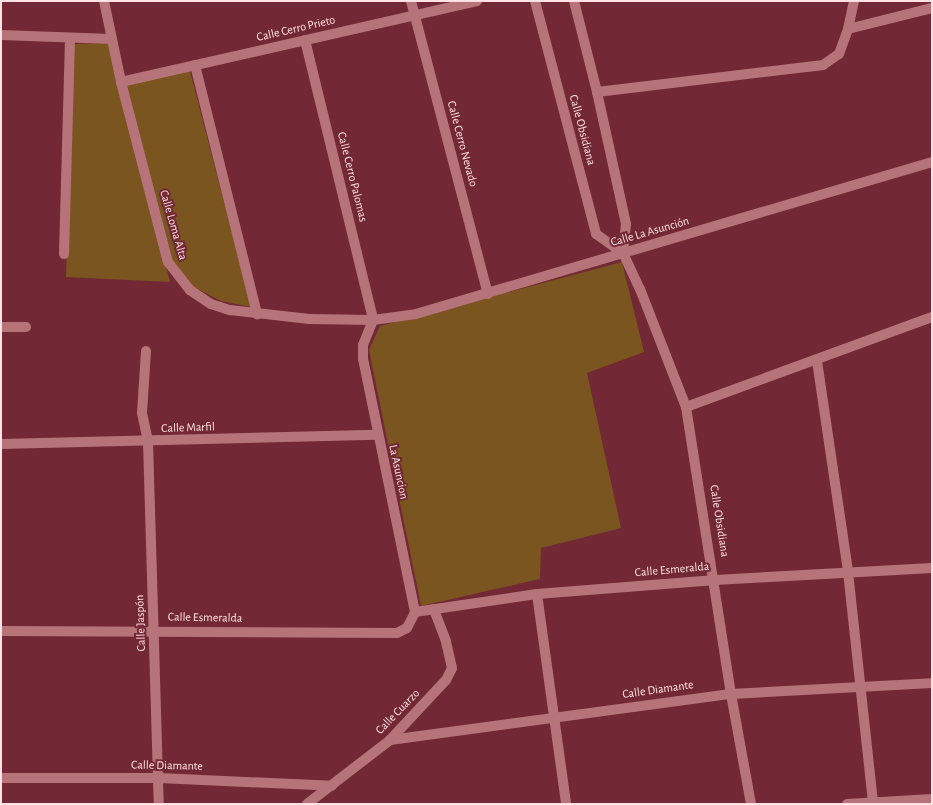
<!DOCTYPE html>
<html>
<head>
<meta charset="utf-8">
<style>
	body { margin:0 }
	#map { position:relative; width:933px; height:805px; overflow:hidden; background:#732835; font-family:"Alegreya Sans",sans-serif }
	div>[style] { position:absolute }
	.green>* { inset:0; background:#7a551f }
	.minor>* { height:10px; margin:-5px; padding:0 5px; transform-origin:5px; border-radius:5px; background:#b6747a }
	span { translate:-50% -50%; white-space:nowrap; text-align:center; line-height:1.15; -webkit-text-stroke:4px #732835; paint-order:stroke }
	.street-label { font-size:12px; color:#ffe3e4 }
	.frame { position:absolute; inset:0; border:2px solid #ffe3e4; pointer-events:none }
</style>
</head>
<body>
<div id="map">
	<div class="green">
		<i style="clip-path:polygon(109px 43px,170px 282px,66px 277px,74px 44px)"></i>
		<i style="clip-path:polygon(190px 71px,251px 307px,221px 301px,192px 286px,172px 261px,126px 84px)"></i>
		<i style="clip-path:polygon(622px 262px,644px 352px,587px 373px,621px 528px,541px 548px,540px 579px,421px 606px,369px 350px,380px 326px)"></i>
	</div>
	<div class="minor">
		<i style="left:104px;top:1px;width:83px;rotate:78.1deg"></i>
		<i style="left:121px;top:82px;width:186px;rotate:75.4deg"></i>
		<i style="left:168px;top:262px;width:36px;rotate:52deg"></i>
		<i style="left:190px;top:290px;width:25px;rotate:34deg"></i>
		<i style="left:211px;top:304px;width:20px;rotate:18deg"></i>
		<i style="left:230px;top:310px;width:80px;rotate:6.5deg"></i>
		<i style="left:309px;top:319px;width:64px;rotate:0.9deg"></i>
		<i style="left:373px;top:320px;width:43px;rotate:-7.9deg"></i>
		<i style="left:416px;top:314px;width:538px;rotate:-16.41deg"></i>
		<i style="left:411px;top:1px;width:303px;rotate:75.3deg"></i>
		<i style="left:535px;top:1px;width:241px;rotate:75.3deg"></i>
		<i style="left:596px;top:234px;width:33px;rotate:35deg"></i>
		<i style="left:623px;top:253px;width:40px;rotate:65deg"></i>
		<i style="left:640px;top:289px;width:127px;rotate:68.7deg"></i>
		<i style="left:686px;top:407px;width:291px;rotate:81.1deg"></i>
		<i style="left:731px;top:694px;width:112px;rotate:79.7deg"></i>
		<i style="left:574px;top:1px;width:94px;rotate:75.8deg"></i>
		<i style="left:597px;top:92px;width:135px;rotate:77.6deg"></i>
		<i style="left:626px;top:224px;width:29px;rotate:96deg"></i>
		<i style="left:848px;top:29px;width:87px;rotate:-14deg"></i>
		<i style="left:1px;top:35px;width:111px;rotate:2.1deg"></i>
		<i style="left:305px;top:40px;width:288px;rotate:76.3deg"></i>
		<i style="left:195px;top:65px;width:257px;rotate:76deg"></i>
		<i style="left:121px;top:82px;width:365px;rotate:-12.8deg"></i>
		<i style="left:597px;top:92px;width:228px;rotate:-6.8deg"></i>
		<i style="left:823px;top:65px;width:19px;rotate:-35deg"></i>
		<i style="left:839px;top:54px;width:27px;rotate:-70deg"></i>
		<i style="left:848px;top:29px;width:29px;rotate:-78deg"></i>
		<i style="left:64px;top:254px;width:216px;rotate:-88.4deg"></i>
		<i style="left:1px;top:327px;width:25px"></i>
		<i style="left:146px;top:351px;width:62px;rotate:93.7deg"></i>
		<i style="left:142px;top:413px;width:30px;rotate:78deg"></i>
		<i style="left:148px;top:442px;width:362px;rotate:88.3deg"></i>
		<i style="left:817px;top:361px;width:213px;rotate:81.6deg"></i>
		<i style="left:848px;top:572px;width:231px;rotate:83.8deg"></i>
		<i style="left:686px;top:407px;width:262px;rotate:-20.1deg"></i>
		<i style="left:1px;top:444px;width:376px;rotate:-1.4deg"></i>
		<i style="left:537px;top:594px;width:212px;rotate:82.1deg"></i>
		<i style="left:415px;top:612px;width:123px;rotate:-8.4deg"></i>
		<i style="left:537px;top:594px;width:179px;rotate:-4.5deg"></i>
		<i style="left:715px;top:580px;width:217px;rotate:-3.2deg"></i>
		<i style="left:1px;top:631px;width:396px;rotate:0.3deg"></i>
		<i style="left:397px;top:633px;width:11px;rotate:-27deg"></i>
		<i style="left:407px;top:628px;width:18px;rotate:-63deg"></i>
		<i style="left:415px;top:612px;width:259px;rotate:-101.6deg"></i>
		<i style="left:363px;top:358px;width:13px;rotate:-90deg"></i>
		<i style="left:363px;top:345px;width:27px;rotate:-68deg"></i>
		<i style="left:390px;top:740px;width:344px;rotate:-7.7deg"></i>
		<i style="left:731px;top:694px;width:201px;rotate:-3.1deg"></i>
		<i style="left:1px;top:778px;width:158px"></i>
		<i style="left:159px;top:778px;width:173px;rotate:2.6deg"></i>
		<i style="left:307px;top:804px;width:105px;rotate:-37.6deg"></i>
		<i style="left:390px;top:740px;width:82px;rotate:-47deg"></i>
		<i style="left:446px;top:680px;width:13px;rotate:-63deg"></i>
		<i style="left:452px;top:668px;width:28px;rotate:-103deg"></i>
		<i style="left:446px;top:641px;width:34px;rotate:-111deg"></i>
		<i style="left:847px;top:804px;width:85px;rotate:-3.4deg"></i>
	</div>
	<div class="street-label">
		<span style="left:296px;top:29px;rotate:-13deg">Calle Cerro Prieto</span>
		<span style="left:582px;top:130px;rotate:75deg">Calle Obsidiana</span>
		<span style="left:462px;top:144px;rotate:75deg">Calle Cerro Nevado</span>
		<span style="left:352px;top:177px;rotate:76deg">Calle Cerro Palomas</span>
		<span style="left:173px;top:225px;rotate:74deg">Calle Loma Alta</span>
		<span style="left:650px;top:232px;rotate:-16deg">Calle La Asunción</span>
		<span style="left:188px;top:428px;rotate:-2deg">Calle Marfil</span>
		<span style="left:398px;top:472px;rotate:78deg">La Asuncion</span>
		<span style="left:719px;top:521px;rotate:81deg">Calle Obsidiana</span>
		<span style="left:672px;top:570px;rotate:-5deg">Calle Esmeralda</span>
		<span style="left:205px;top:618px;rotate:1deg">Calle Esmeralda</span>
		<span style="left:141px;top:623px;rotate:-92deg">Calle Jaspón</span>
		<span style="left:658px;top:690px;rotate:-8deg">Calle Diamante</span>
		<span style="left:398px;top:712px;rotate:-46deg">Calle Cuarzo</span>
		<span style="left:167px;top:766px;rotate:1deg">Calle Diamante</span>
	</div>
	<div class="frame"></div>
</div>
</body>
</html>
